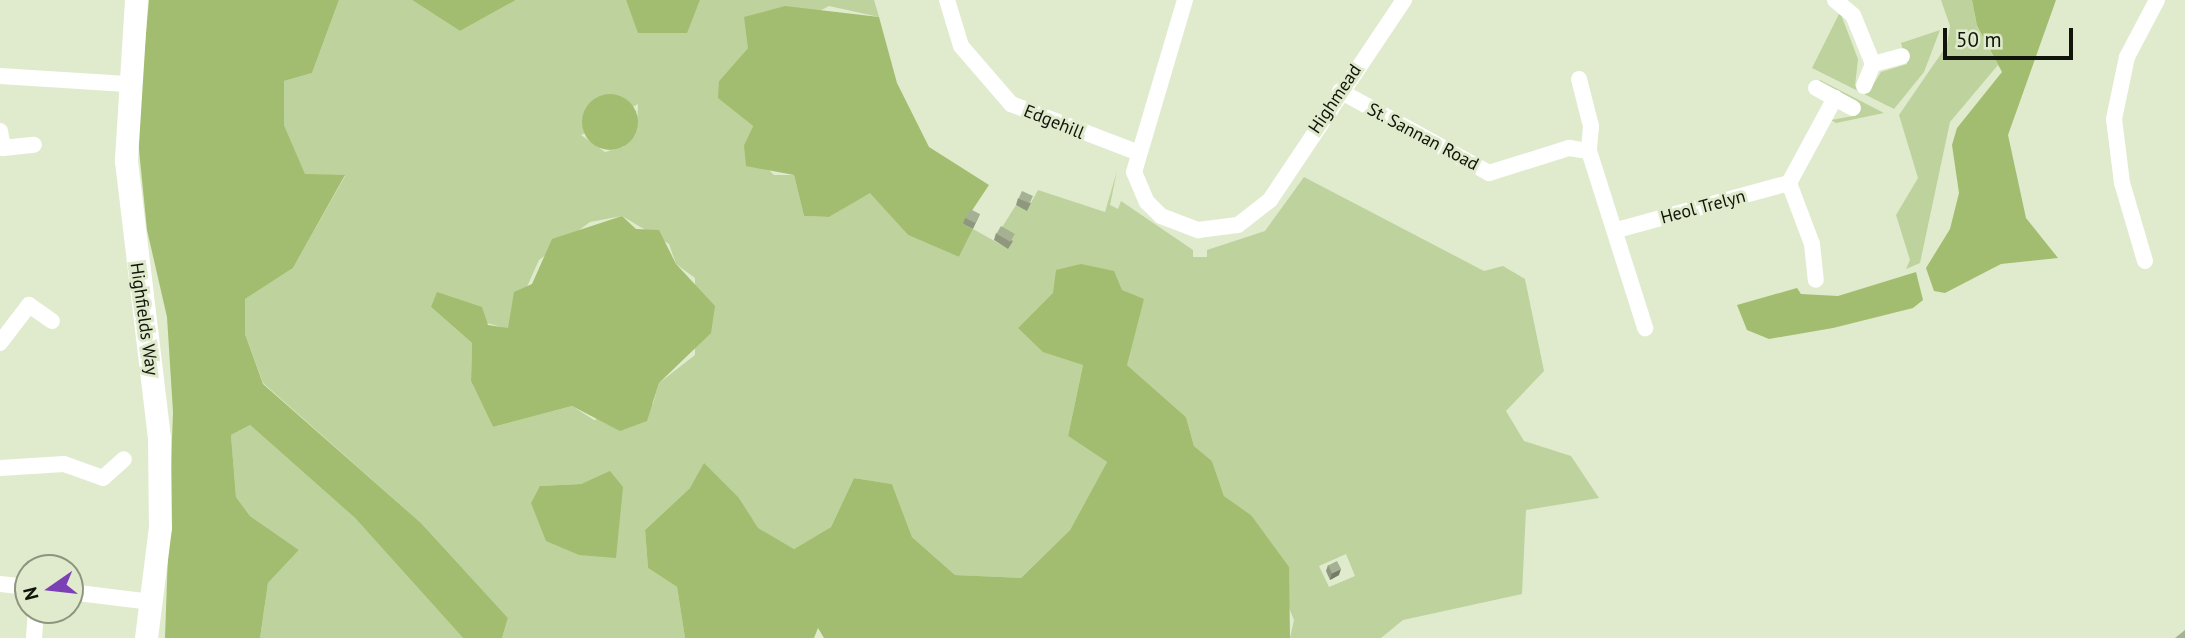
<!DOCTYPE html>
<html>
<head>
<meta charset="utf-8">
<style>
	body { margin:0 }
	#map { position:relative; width:2185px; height:638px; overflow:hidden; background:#e0ebcd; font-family:"PT Sans",sans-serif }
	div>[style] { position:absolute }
	.green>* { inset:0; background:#bed29d }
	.forest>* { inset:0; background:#a2bd6f }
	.round { border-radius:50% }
	.street>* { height:16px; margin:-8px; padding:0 8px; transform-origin:8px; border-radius:8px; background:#fff }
	.secondary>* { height:23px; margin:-11.5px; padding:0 11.5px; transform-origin:11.5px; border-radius:11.5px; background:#fff }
	.wall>* { inset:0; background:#8f987f }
	.shaded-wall>* { inset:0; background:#747c68 }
	.building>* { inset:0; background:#a6b194; transform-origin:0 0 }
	span { translate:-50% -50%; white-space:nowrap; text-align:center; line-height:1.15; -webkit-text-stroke:6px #e0ebcd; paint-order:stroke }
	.street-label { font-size:18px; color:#11140a }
	.north { position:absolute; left:14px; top:554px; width:70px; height:70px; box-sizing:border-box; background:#e0ebcd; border:2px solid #8d957f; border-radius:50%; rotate:256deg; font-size:19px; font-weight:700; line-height:28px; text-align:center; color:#11140a }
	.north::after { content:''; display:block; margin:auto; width:24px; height:32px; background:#7c40b6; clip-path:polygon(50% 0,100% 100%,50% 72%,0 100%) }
	.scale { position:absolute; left:1943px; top:28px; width:130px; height:32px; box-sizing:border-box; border:4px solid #11140a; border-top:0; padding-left:9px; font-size:21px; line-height:24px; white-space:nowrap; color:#11140a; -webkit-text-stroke:5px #e0ebcd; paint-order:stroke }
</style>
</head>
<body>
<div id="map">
	<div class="green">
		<i style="clip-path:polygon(evenodd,339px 0,412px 0,460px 31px,516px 0,626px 0,639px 33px,686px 32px,700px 0,874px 0,879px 17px,829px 6px,748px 48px,719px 81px,719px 98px,753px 126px,744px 145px,774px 175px,794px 175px,804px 216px,829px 217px,870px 192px,908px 235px,959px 257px,973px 229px,1007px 248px,999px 232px,1016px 205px,1027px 210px,1038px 190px,1105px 212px,1117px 171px,1110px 205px,1118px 209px,1121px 201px,1193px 250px,1193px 257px,1207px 257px,1207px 250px,1265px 231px,1304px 177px,1484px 271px,1503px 266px,1525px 279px,1544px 371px,1506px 411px,1524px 441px,1571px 456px,1599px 498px,1526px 510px,1522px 594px,1403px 620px,1381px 638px,1290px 638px,1294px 620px,1251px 515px,1224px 496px,1212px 461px,1194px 446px,1186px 417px,1127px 365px,1057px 270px,1054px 293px,1018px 328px,1083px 365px,1068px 436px,1107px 462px,1070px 530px,1021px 578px,955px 575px,912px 537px,892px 484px,854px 478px,831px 527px,794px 549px,757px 528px,739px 498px,690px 488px,645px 530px,648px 568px,677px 587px,685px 638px,502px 638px,508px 618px,421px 523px,263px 383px,245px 334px,245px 299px,293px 268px,345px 176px,305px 175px,284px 125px,284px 81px,312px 73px,339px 0,638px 104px,637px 127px,623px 147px,605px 152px,581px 135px,638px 104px,339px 0,622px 216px,669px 244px,676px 264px,695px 278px,695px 355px,659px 383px,653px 404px,594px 420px,572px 406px,493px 427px,471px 381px,472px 343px,431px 307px,508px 329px,539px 260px,590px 222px,622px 216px,339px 0,610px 472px,546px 541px,540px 486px,581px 484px,610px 472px,339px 0,1346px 554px,1355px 576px,1329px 587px,1319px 566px,1346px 554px)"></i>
		<i style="clip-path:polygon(1941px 0,1972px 0,1977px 27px,1998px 65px,1950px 122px,1920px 263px,1906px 269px,1910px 260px,1896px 215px,1918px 178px,1899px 115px,1947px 45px,1950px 26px)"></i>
		<i style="clip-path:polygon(1840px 12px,1858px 59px,1855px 86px,1868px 93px,1881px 72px,1907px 64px,1901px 43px,1940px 30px,1924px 72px,1894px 109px,1812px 68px)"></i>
		<i style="clip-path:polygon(1819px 82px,1820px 80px,1884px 113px,1836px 123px,1831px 120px,1853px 116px,1860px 104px)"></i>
		<i style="clip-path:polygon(250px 425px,355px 518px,463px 638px,260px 638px,268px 583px,299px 550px,250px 516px,236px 497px,231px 435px)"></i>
	</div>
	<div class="forest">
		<i style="clip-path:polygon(149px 0,339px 0,312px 73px,284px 81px,284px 125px,305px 174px,345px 175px,293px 268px,245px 299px,245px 334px,263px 384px,421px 523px,508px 618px,502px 638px,463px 638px,355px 518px,250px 425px,231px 435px,236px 497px,250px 516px,299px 550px,268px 583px,260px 638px,165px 638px,173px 412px,167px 317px,147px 230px,137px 130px)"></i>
		<i style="clip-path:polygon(412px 0,516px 0,460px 31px)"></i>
		<i style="clip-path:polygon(626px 0,700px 0,687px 33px,638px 33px)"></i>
		<i style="clip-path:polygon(1972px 0,2056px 0,2008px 135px,2026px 218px,2058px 258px,2001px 264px,1945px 293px,1934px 291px,1926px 268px,1950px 229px,1959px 193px,1952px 145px,1957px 128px,2002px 72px,1977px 26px)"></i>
		<i style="clip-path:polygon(785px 6px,879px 17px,897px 83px,929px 147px,989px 185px,963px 224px,973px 229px,959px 257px,908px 235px,870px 193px,829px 217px,804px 216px,794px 175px,746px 166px,744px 145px,753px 126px,718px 98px,719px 81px,748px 48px,744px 17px)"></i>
		<i class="round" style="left:582px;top:94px;width:56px;height:56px"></i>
		<i style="clip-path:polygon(622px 216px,636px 229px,659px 230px,676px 264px,715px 306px,711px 333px,659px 383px,647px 421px,620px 431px,572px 406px,493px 427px,471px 381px,472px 343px,431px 307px,437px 292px,482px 307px,488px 325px,508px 328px,514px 292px,532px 284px,552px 239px)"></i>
		<i style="clip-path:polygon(1081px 264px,1114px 271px,1122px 290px,1144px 299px,1127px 365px,1186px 417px,1194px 446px,1212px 461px,1224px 496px,1251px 515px,1289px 567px,1290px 638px,824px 638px,818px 628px,814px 638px,685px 638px,677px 587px,648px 568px,645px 530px,690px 488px,704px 463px,739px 498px,758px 528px,794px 549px,831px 527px,854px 478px,892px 484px,912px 537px,955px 575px,1021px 578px,1070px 530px,1107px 462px,1068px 436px,1083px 365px,1043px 352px,1018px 328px,1053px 293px,1056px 270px)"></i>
		<i style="clip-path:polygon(1916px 272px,1923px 300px,1913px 308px,1833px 328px,1769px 339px,1747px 330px,1737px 305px,1797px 288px,1801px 294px,1838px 296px)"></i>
		<i style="clip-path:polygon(610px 471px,623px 487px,616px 558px,579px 555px,546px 541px,531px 503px,540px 486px,581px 484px)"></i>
	</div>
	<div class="street">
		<i style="left:947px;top:0;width:48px;rotate:73.1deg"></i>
		<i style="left:961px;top:46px;width:77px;rotate:49.2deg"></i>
		<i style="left:1011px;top:104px;width:135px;rotate:20.9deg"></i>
		<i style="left:1185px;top:0;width:179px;rotate:106.5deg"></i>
		<i style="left:1134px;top:172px;width:33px;rotate:67deg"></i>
		<i style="left:1147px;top:202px;width:20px;rotate:45deg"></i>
		<i style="left:1161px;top:216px;width:40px;rotate:21deg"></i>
		<i style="left:1198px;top:230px;width:40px;rotate:-7.1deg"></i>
		<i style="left:1238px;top:225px;width:41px;rotate:-38deg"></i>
		<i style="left:1270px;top:200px;width:241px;rotate:-56.2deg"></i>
		<i style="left:1835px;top:0;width:23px;rotate:40deg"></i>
		<i style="left:1853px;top:15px;width:53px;rotate:67.8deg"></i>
		<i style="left:1873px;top:64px;width:30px;rotate:-15deg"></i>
		<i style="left:0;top:76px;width:127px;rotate:3.6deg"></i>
		<i style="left:1579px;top:79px;width:49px;rotate:75.7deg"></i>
		<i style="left:1591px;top:126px;width:25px;rotate:95deg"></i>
		<i style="left:1864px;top:86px;width:24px;rotate:-68deg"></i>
		<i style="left:1816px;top:88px;width:42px;rotate:28.4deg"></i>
		<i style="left:1340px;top:91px;width:170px;rotate:28.8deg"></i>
		<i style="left:1489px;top:173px;width:84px;rotate:-17.4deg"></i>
		<i style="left:1569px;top:148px;width:20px;rotate:9deg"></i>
		<i style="left:1589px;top:151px;width:186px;rotate:72.4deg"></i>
		<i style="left:0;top:131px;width:17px;rotate:80deg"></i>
		<i style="left:3px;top:148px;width:31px;rotate:-6deg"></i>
		<i style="left:1789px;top:183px;width:65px;rotate:69.3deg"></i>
		<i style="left:1812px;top:244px;width:36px;rotate:84deg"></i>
		<i style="left:1617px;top:230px;width:178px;rotate:-15.3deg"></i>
		<i style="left:1789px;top:183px;width:97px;rotate:-61.6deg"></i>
		<i style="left:2145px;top:261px;width:81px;rotate:-106.4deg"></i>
		<i style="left:2122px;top:183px;width:64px;rotate:-97.1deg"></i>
		<i style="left:2114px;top:119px;width:63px;rotate:-78.2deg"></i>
		<i style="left:2127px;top:57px;width:64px;rotate:-62.2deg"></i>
		<i style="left:0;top:343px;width:48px;rotate:-52.7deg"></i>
		<i style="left:29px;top:305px;width:28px;rotate:35deg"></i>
		<i style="left:0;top:468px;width:64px;rotate:-3.6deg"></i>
		<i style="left:64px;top:464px;width:41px;rotate:19.7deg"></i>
		<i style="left:103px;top:478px;width:28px;rotate:-42deg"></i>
		<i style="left:0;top:584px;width:28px;rotate:6deg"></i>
		<i style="left:70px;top:592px;width:82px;rotate:7deg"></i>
		<i style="left:34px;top:638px;width:28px;rotate:-86deg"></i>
	</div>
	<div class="secondary">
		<i style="left:136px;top:0;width:161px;rotate:93.6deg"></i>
		<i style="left:126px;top:161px;width:278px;rotate:83.2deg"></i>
		<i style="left:159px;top:437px;width:90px;rotate:89.4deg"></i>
		<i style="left:160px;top:527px;width:112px;rotate:97.2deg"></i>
	</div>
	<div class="wall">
		<i style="clip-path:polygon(1018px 198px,1031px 203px,1027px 211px,1016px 205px)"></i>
		<i style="clip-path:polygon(980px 214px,973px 229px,963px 224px,965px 218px)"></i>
		<i style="clip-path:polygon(996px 233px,1013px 241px,1008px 249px,994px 240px)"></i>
		<i style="clip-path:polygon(1328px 565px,1339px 575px,1330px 580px,1326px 571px)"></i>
	</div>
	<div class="shaded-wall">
		<i style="clip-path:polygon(1341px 569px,1339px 575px,1330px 580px,1332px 573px)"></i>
	</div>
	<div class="building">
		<i style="left:1022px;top:191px;width:12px;height:8px;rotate:24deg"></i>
		<i style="left:970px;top:209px;width:11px;height:10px;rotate:27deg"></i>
		<i style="left:1001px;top:226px;width:16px;height:9px;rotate:30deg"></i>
		<i style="left:1337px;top:561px;width:9px;height:10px;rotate:63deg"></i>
		<i style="clip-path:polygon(2185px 630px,2185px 638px,2175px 638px)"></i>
	</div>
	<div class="street-label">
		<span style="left:1335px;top:99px;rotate:-56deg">Highmead</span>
		<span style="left:1054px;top:122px;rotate:22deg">Edgehill</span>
		<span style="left:1423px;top:137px;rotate:28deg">St. Sannan Road</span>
		<span style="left:1703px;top:207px;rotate:-15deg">Heol Trelyn</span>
		<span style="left:144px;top:319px;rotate:82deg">Highfields Way</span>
	</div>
	<div class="north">N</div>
	<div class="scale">50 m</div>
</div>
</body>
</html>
